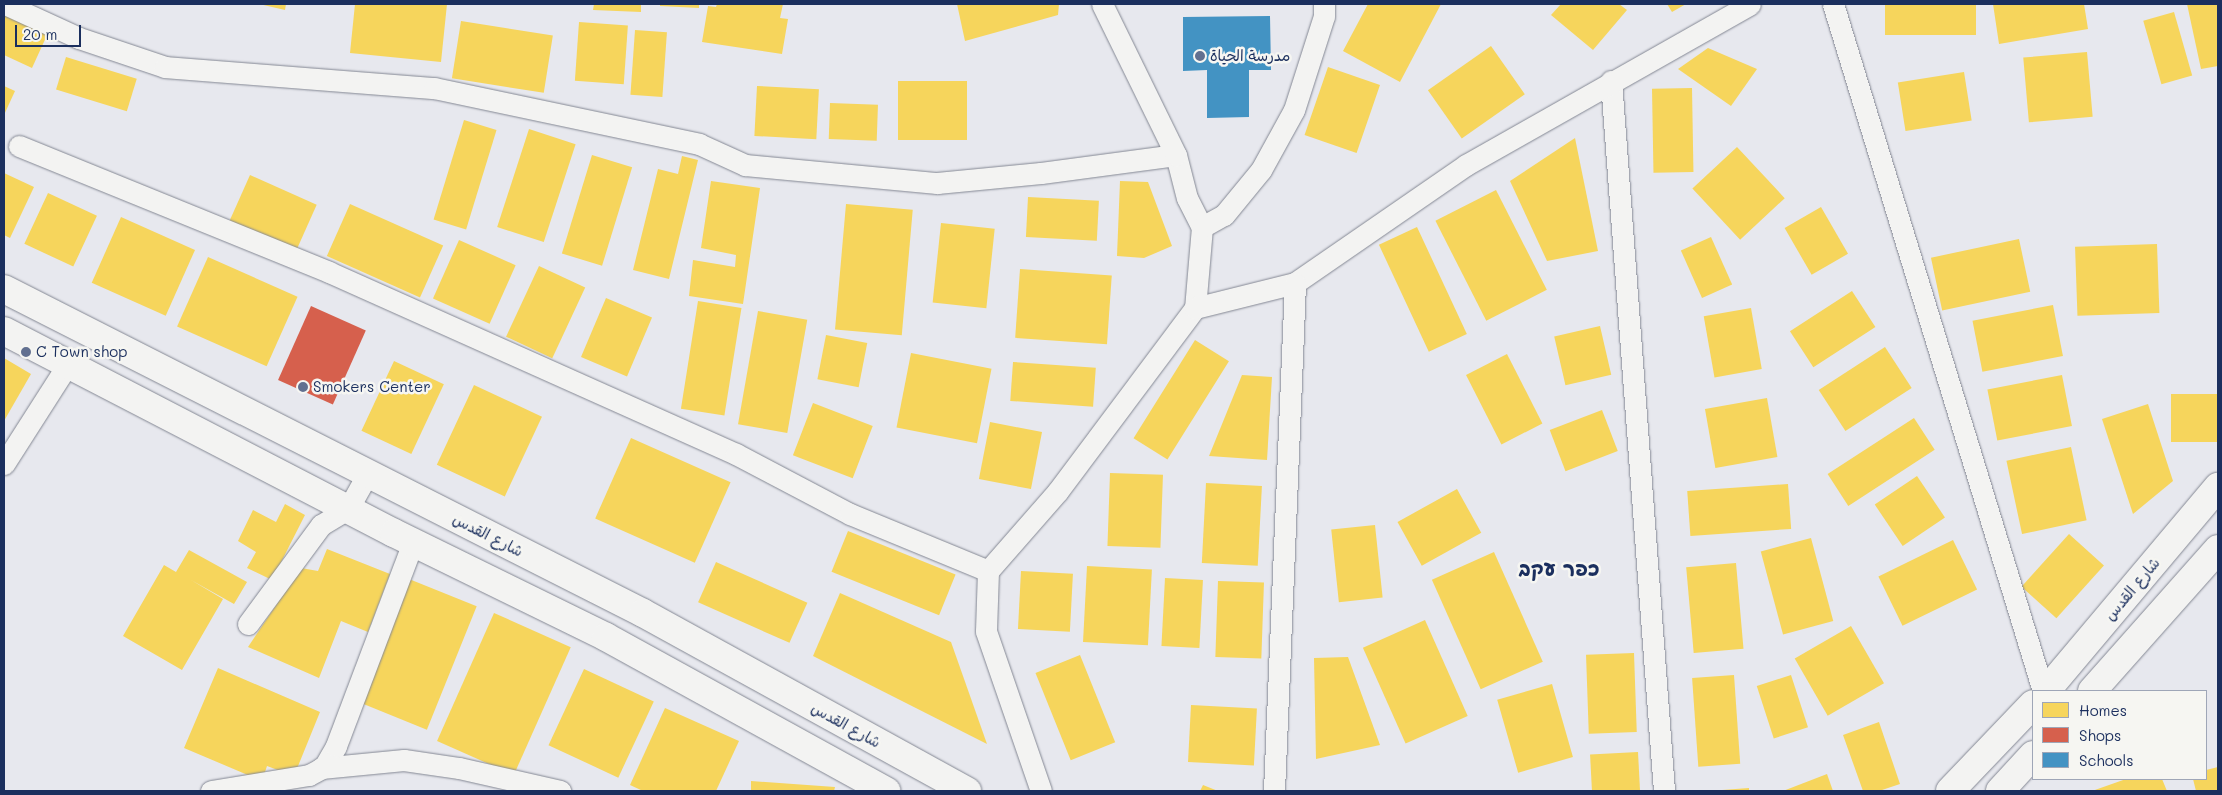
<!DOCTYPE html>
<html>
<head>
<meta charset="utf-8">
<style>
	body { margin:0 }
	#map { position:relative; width:2222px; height:795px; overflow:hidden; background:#e7e8ee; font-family:Mali,"Playpen Sans Arabic","Playpen Sans Hebrew",sans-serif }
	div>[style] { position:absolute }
	.homes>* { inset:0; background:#f6d55c; transform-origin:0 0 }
	.shops>* { inset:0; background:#d6604d; transform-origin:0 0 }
	.schools>* { inset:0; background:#4393c3 }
	.roads { filter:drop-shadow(0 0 1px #838793) drop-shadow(0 0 1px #838793) }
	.street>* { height:21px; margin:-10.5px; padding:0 10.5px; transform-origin:10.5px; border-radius:10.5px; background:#f3f3f2 }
	.secondary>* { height:28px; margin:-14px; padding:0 14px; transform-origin:14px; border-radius:14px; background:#f3f3f2 }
	.dots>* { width:14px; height:14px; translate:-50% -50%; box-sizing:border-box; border:2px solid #f6f6f2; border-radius:50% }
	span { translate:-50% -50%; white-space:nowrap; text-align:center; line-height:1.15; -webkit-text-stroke:5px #f6f6f2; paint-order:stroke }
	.poi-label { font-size:15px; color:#1b2f5e }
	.left { translate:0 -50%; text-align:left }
	.street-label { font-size:15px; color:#1b2f5e }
	.district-label { font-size:20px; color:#1b2f5e; font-weight:700 }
	.frame { position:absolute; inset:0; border:5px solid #1b2f5e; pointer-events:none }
	.legend { position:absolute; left:2032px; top:690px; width:175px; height:90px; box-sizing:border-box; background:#f6f6f2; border:1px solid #9ea6b7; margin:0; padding:6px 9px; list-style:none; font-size:15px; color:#1b2f5e }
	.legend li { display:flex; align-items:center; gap:10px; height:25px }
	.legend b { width:25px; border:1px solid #9ea6b7 }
	.scale { position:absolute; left:15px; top:25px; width:66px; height:22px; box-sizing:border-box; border:2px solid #1b2f5e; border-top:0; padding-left:6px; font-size:15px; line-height:18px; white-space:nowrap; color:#1b2f5e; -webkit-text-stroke:4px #f6f6f2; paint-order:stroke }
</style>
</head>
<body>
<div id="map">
	<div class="homes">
		<i style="clip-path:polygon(259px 4px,286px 4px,285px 10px)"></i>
		<i style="clip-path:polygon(355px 4px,447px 4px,441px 62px,350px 53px)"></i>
		<i style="clip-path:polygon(594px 4px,641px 4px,641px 12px,593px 10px)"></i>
		<i style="clip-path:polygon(660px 4px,699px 4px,699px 8px,660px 6px)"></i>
		<i style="clip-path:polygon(717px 4px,783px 4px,780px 18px,788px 19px,782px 54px,702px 42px,708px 6px,716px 7px)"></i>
		<i style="clip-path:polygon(957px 4px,1059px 4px,1058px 15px,965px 41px)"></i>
		<i style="clip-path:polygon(1368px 4px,1441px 4px,1400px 82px,1343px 51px)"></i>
		<i style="clip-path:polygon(1561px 4px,1619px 4px,1627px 10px,1593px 50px,1551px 15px)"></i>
		<i style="clip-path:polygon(1667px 4px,1686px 4px,1672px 12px)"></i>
		<i style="left:1885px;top:4px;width:91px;height:31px"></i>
		<i style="clip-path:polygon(1993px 4px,2084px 4px,2088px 29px,1999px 44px)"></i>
		<i style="clip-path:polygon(2187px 4px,2218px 4px,2218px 66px,2201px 69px)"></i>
		<i style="clip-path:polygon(4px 12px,48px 33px,32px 68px,4px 55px)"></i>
		<i style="left:2174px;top:12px;width:66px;height:32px;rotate:74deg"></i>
		<i style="left:461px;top:21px;width:93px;height:58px;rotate:9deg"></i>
		<i style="left:579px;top:22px;width:49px;height:59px;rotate:4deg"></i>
		<i style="left:635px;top:30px;width:32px;height:65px;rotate:4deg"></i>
		<i style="left:1491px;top:46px;width:59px;height:77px;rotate:55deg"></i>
		<i style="clip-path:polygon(1708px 48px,1757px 69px,1731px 106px,1678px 69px)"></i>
		<i style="left:2087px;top:52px;width:65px;height:64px;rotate:85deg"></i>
		<i style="left:66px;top:57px;width:74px;height:34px;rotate:17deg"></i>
		<i style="left:1328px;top:67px;width:55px;height:72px;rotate:19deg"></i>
		<i style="left:1964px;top:72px;width:49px;height:67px;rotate:81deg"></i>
		<i style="left:898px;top:81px;width:69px;height:59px"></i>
		<i style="clip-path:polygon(4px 86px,15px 91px,4px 115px)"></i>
		<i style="left:757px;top:86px;width:62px;height:50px;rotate:3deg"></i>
		<i style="left:1692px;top:88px;width:84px;height:40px;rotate:89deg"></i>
		<i style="left:830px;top:103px;width:48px;height:36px;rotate:2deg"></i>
		<i style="left:464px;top:120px;width:34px;height:104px;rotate:17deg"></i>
		<i style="left:529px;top:129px;width:49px;height:103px;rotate:18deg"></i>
		<i style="clip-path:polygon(1575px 138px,1598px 251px,1547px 261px,1510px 181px)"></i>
		<i style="left:1737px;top:147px;width:70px;height:61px;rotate:47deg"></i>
		<i style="left:592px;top:155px;width:42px;height:103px;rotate:17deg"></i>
		<i style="clip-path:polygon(682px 156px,698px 160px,669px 279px,633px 270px,658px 169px,678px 174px)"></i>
		<i style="clip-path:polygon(4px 173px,34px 187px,10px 238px,4px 235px)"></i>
		<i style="left:250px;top:175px;width:73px;height:51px;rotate:24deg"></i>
		<i style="clip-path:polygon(711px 181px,760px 188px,743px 304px,689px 296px,693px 260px,735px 267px,736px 255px,701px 248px)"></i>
		<i style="clip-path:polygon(1120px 181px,1148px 182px,1172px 246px,1144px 258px,1117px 256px)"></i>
		<i style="left:1496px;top:190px;width:112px;height:68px;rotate:63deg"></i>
		<i style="left:48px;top:193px;width:54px;height:56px;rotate:25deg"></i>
		<i style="left:1028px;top:197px;width:71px;height:40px;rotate:3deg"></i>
		<i style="left:350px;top:204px;width:102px;height:57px;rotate:24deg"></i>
		<i style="left:846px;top:204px;width:67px;height:126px;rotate:5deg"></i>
		<i style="left:1821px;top:207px;width:54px;height:42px;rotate:60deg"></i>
		<i style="left:121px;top:217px;width:81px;height:72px;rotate:24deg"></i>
		<i style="left:941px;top:223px;width:54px;height:80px;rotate:6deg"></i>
		<i style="left:1417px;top:227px;width:118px;height:42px;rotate:65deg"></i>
		<i style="left:1711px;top:237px;width:52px;height:33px;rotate:66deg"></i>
		<i style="left:2019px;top:239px;width:54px;height:90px;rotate:78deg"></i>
		<i style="left:459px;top:240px;width:62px;height:64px;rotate:24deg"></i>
		<i style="left:2157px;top:244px;width:69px;height:82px;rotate:88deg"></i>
		<i style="left:208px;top:257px;width:98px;height:76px;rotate:24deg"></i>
		<i style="left:539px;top:266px;width:51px;height:78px;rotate:25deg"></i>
		<i style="left:1020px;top:269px;width:92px;height:69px;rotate:4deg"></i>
		<i style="left:1852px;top:291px;width:43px;height:74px;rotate:57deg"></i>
		<i style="left:606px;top:298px;width:50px;height:64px;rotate:23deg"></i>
		<i style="left:698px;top:301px;width:44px;height:109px;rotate:9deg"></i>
		<i style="left:2053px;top:305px;width:52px;height:82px;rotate:79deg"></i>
		<i style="left:1751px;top:308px;width:62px;height:48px;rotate:80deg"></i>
		<i style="left:758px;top:311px;width:50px;height:115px;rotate:10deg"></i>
		<i style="left:1600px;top:326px;width:50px;height:47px;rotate:77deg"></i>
		<i style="left:826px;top:335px;width:42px;height:45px;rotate:11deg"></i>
		<i style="left:1195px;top:340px;width:40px;height:116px;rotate:32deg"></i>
		<i style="left:1885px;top:347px;width:49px;height:79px;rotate:57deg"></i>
		<i style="left:911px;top:353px;width:82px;height:76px;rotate:11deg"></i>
		<i style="left:1507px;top:354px;width:78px;height:46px;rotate:63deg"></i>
		<i style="clip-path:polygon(4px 358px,31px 374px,4px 421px)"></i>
		<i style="left:394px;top:361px;width:55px;height:77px;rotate:25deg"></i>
		<i style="left:1013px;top:362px;width:83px;height:39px;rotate:4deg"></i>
		<i style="clip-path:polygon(1242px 375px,1272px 377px,1267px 460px,1209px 456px)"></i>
		<i style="left:2062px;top:375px;width:52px;height:76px;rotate:79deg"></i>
		<i style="left:474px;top:385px;width:75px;height:88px;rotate:25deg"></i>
		<i style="left:2218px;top:394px;width:48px;height:47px;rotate:90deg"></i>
		<i style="left:1767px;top:398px;width:60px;height:63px;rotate:80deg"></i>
		<i style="left:813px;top:403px;width:64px;height:56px;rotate:21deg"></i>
		<i style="clip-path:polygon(2148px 404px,2173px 481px,2133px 514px,2102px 419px)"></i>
		<i style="left:1602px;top:410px;width:44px;height:56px;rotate:69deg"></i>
		<i style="left:1914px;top:418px;width:38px;height:103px;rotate:57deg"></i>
		<i style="left:990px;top:422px;width:53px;height:58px;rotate:11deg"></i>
		<i style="left:631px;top:438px;width:109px;height:88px;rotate:24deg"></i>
		<i style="left:2071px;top:447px;width:75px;height:66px;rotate:78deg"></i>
		<i style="left:1110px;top:473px;width:53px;height:73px;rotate:2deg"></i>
		<i style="left:1917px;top:476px;width:50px;height:51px;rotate:56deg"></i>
		<i style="left:1206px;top:483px;width:56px;height:80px;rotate:3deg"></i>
		<i style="left:1788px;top:484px;width:45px;height:101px;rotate:86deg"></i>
		<i style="left:1457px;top:489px;width:50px;height:68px;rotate:61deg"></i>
		<i style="clip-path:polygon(285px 504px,305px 515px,272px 580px,247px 568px,256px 552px,238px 541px,253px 510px,276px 522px)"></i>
		<i style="left:1375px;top:525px;width:73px;height:44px;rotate:84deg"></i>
		<i style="left:848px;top:531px;width:116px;height:44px;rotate:22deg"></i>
		<i style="left:2069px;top:534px;width:47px;height:71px;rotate:42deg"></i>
		<i style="left:1811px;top:538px;width:86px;height:52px;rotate:75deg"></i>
		<i style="left:1953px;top:540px;width:55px;height:83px;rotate:64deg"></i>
		<i style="clip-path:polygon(327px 549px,390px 574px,368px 632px,341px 621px,319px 678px,248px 647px,301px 568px,318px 571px)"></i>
		<i style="clip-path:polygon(189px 550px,247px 582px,234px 604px,191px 580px,223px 599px,182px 670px,123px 636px,164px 565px,176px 572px)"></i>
		<i style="left:1494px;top:552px;width:120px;height:68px;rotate:66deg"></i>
		<i style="left:716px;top:562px;width:100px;height:44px;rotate:24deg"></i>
		<i style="left:1736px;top:563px;width:86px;height:50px;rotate:85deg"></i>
		<i style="left:1087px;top:566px;width:65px;height:76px;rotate:3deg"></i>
		<i style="left:1021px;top:571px;width:52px;height:58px;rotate:3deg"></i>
		<i style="left:1165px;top:578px;width:38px;height:68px;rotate:3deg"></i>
		<i style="left:409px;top:579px;width:73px;height:133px;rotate:22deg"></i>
		<i style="left:1218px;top:581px;width:46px;height:76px;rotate:2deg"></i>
		<i style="clip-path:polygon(840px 593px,951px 642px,987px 744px,813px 656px)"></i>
		<i style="left:494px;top:613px;width:84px;height:140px;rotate:24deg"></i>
		<i style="left:1425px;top:620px;width:105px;height:68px;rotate:66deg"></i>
		<i style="left:1851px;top:626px;width:66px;height:65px;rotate:60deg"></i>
		<i style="left:1634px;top:653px;width:79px;height:48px;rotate:88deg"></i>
		<i style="left:1080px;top:655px;width:94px;height:48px;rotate:68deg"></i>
		<i style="clip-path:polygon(1348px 657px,1380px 745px,1316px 759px,1314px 658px)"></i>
		<i style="clip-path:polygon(218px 668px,320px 712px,294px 776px,267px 766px,262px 781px,184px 748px)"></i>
		<i style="left:584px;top:669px;width:77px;height:84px;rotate:25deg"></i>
		<i style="left:1734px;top:675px;width:89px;height:42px;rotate:86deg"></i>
		<i style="left:1791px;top:675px;width:55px;height:36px;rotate:72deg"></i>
		<i style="left:1552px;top:684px;width:76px;height:57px;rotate:74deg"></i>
		<i style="left:1191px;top:705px;width:66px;height:57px;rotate:3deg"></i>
		<i style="clip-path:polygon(665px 708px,739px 741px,716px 791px,643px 791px,630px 785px)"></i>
		<i style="clip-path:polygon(1879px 722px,1900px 784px,1879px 791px,1863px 791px,1843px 735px)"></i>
		<i style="left:1638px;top:752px;width:39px;height:48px;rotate:87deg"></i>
		<i style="clip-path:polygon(2218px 767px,2218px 791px,2196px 791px,2193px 779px,2206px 779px,2206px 770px)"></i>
		<i style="clip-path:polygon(1827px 774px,1833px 791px,1783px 791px)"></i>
		<i style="clip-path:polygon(2126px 779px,2162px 779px,2167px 791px,2092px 791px)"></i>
		<i style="clip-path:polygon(751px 781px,835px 787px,834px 791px,751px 791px)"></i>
		<i style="clip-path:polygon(1203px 785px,1218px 791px,1200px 791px)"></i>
		<i style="clip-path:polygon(1749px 788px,1749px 791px,1722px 791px,1722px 790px)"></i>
	</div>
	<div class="shops">
		<i style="left:311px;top:306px;width:60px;height:81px;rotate:24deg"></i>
	</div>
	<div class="schools">
		<i style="clip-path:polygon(1270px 16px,1271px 70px,1249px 70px,1249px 117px,1207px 118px,1207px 70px,1183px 71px,1183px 17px)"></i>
	</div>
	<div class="roads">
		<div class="street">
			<i style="left:5px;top:4px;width:81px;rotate:24.7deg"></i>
			<i style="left:79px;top:38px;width:91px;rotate:18.6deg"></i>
			<i style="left:165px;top:67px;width:270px;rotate:4.5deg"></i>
			<i style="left:434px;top:88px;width:271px;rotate:11.9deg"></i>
			<i style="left:699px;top:144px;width:51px;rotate:24.5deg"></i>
			<i style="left:745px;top:165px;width:193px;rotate:5.4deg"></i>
			<i style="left:937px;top:183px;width:104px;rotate:-5.5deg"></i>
			<i style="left:1041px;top:173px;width:136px;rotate:-7.6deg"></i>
			<i style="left:1176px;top:155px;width:44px;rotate:75.7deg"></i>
			<i style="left:1187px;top:198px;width:33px;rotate:63deg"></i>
			<i style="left:1202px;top:227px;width:81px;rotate:94.9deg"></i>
			<i style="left:1102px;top:4px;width:168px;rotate:63.9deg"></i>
			<i style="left:1833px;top:4px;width:718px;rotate:73deg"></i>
			<i style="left:1611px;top:81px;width:712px;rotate:85.73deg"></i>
			<i style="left:19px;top:146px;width:335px;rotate:22.1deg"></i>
			<i style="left:329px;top:272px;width:446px;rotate:24.1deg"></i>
			<i style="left:736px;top:454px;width:129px;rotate:27.8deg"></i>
			<i style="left:850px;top:514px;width:149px;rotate:22.4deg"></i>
			<i style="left:1202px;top:227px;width:25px;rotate:-29deg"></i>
			<i style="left:1224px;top:215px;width:58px;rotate:-50.6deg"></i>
			<i style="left:1261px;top:170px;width:68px;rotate:-61.2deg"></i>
			<i style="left:1294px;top:110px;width:99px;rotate:-72.3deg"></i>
			<i style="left:1324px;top:16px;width:12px;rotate:-90deg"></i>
			<i style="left:4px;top:464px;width:119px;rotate:-57.4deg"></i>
			<i style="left:248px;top:624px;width:123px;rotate:-53.6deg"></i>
			<i style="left:321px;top:525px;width:31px;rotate:-31deg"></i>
			<i style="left:348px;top:509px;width:41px;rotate:-60.9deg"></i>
			<i style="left:321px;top:768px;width:83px;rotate:-5.5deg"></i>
			<i style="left:404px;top:760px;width:56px;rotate:8.3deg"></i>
			<i style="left:459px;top:768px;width:104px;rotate:12.8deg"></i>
			<i style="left:211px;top:791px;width:99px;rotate:-9.3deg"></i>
			<i style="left:309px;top:775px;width:17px;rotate:-28deg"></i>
			<i style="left:324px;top:767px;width:24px;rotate:-60deg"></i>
			<i style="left:336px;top:746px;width:218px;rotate:-69.3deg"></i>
			<i style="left:1041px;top:791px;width:169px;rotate:-109deg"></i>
			<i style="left:986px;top:631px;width:60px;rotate:-88.1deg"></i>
			<i style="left:988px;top:571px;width:106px;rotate:-48.8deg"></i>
			<i style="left:1058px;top:491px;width:229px;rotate:-53.2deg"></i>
			<i style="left:1195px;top:308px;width:103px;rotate:-14deg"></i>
			<i style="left:1295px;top:283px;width:208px;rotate:-34.6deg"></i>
			<i style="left:1466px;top:165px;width:326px;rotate:-29.5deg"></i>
			<i style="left:1274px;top:791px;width:508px;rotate:-87.63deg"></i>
		</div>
		<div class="secondary">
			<i style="left:4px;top:289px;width:716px;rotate:26.89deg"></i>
			<i style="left:643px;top:613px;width:370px;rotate:28.8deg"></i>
			<i style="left:4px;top:331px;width:439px;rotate:27.4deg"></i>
			<i style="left:394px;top:533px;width:236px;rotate:26.1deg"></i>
			<i style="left:606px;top:637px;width:320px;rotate:28.8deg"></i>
			<i style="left:2046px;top:691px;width:267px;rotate:-49.9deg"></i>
			<i style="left:2092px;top:691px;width:190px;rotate:-48.4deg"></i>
			<i style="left:1950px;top:791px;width:120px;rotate:-46.3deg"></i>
			<i style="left:2000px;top:791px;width:49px;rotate:-47.5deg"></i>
		</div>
	</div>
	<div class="dots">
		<i style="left:1200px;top:56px;background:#627090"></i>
		<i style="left:26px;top:352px;background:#627090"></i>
		<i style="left:303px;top:387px;background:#627090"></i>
	</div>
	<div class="poi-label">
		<span class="left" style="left:1210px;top:56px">مدرسة الحياة</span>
		<span class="left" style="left:36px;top:352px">C Town shop</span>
		<span class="left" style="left:313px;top:387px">Smokers Center</span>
	</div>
	<div class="street-label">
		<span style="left:488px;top:535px;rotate:27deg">شارع القدس</span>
		<span style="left:2132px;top:589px;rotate:-50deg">شارع القدس</span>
		<span style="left:846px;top:725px;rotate:29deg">شارع القدس</span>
	</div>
	<div class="district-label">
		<span style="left:1559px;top:568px">כפר עקב</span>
	</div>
	<div class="frame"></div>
	<ul class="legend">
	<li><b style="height:14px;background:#f6d55c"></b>Homes</li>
	<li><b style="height:14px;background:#d6604d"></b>Shops</li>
	<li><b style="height:14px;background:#4393c3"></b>Schools</li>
	</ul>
	<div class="scale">20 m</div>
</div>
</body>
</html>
